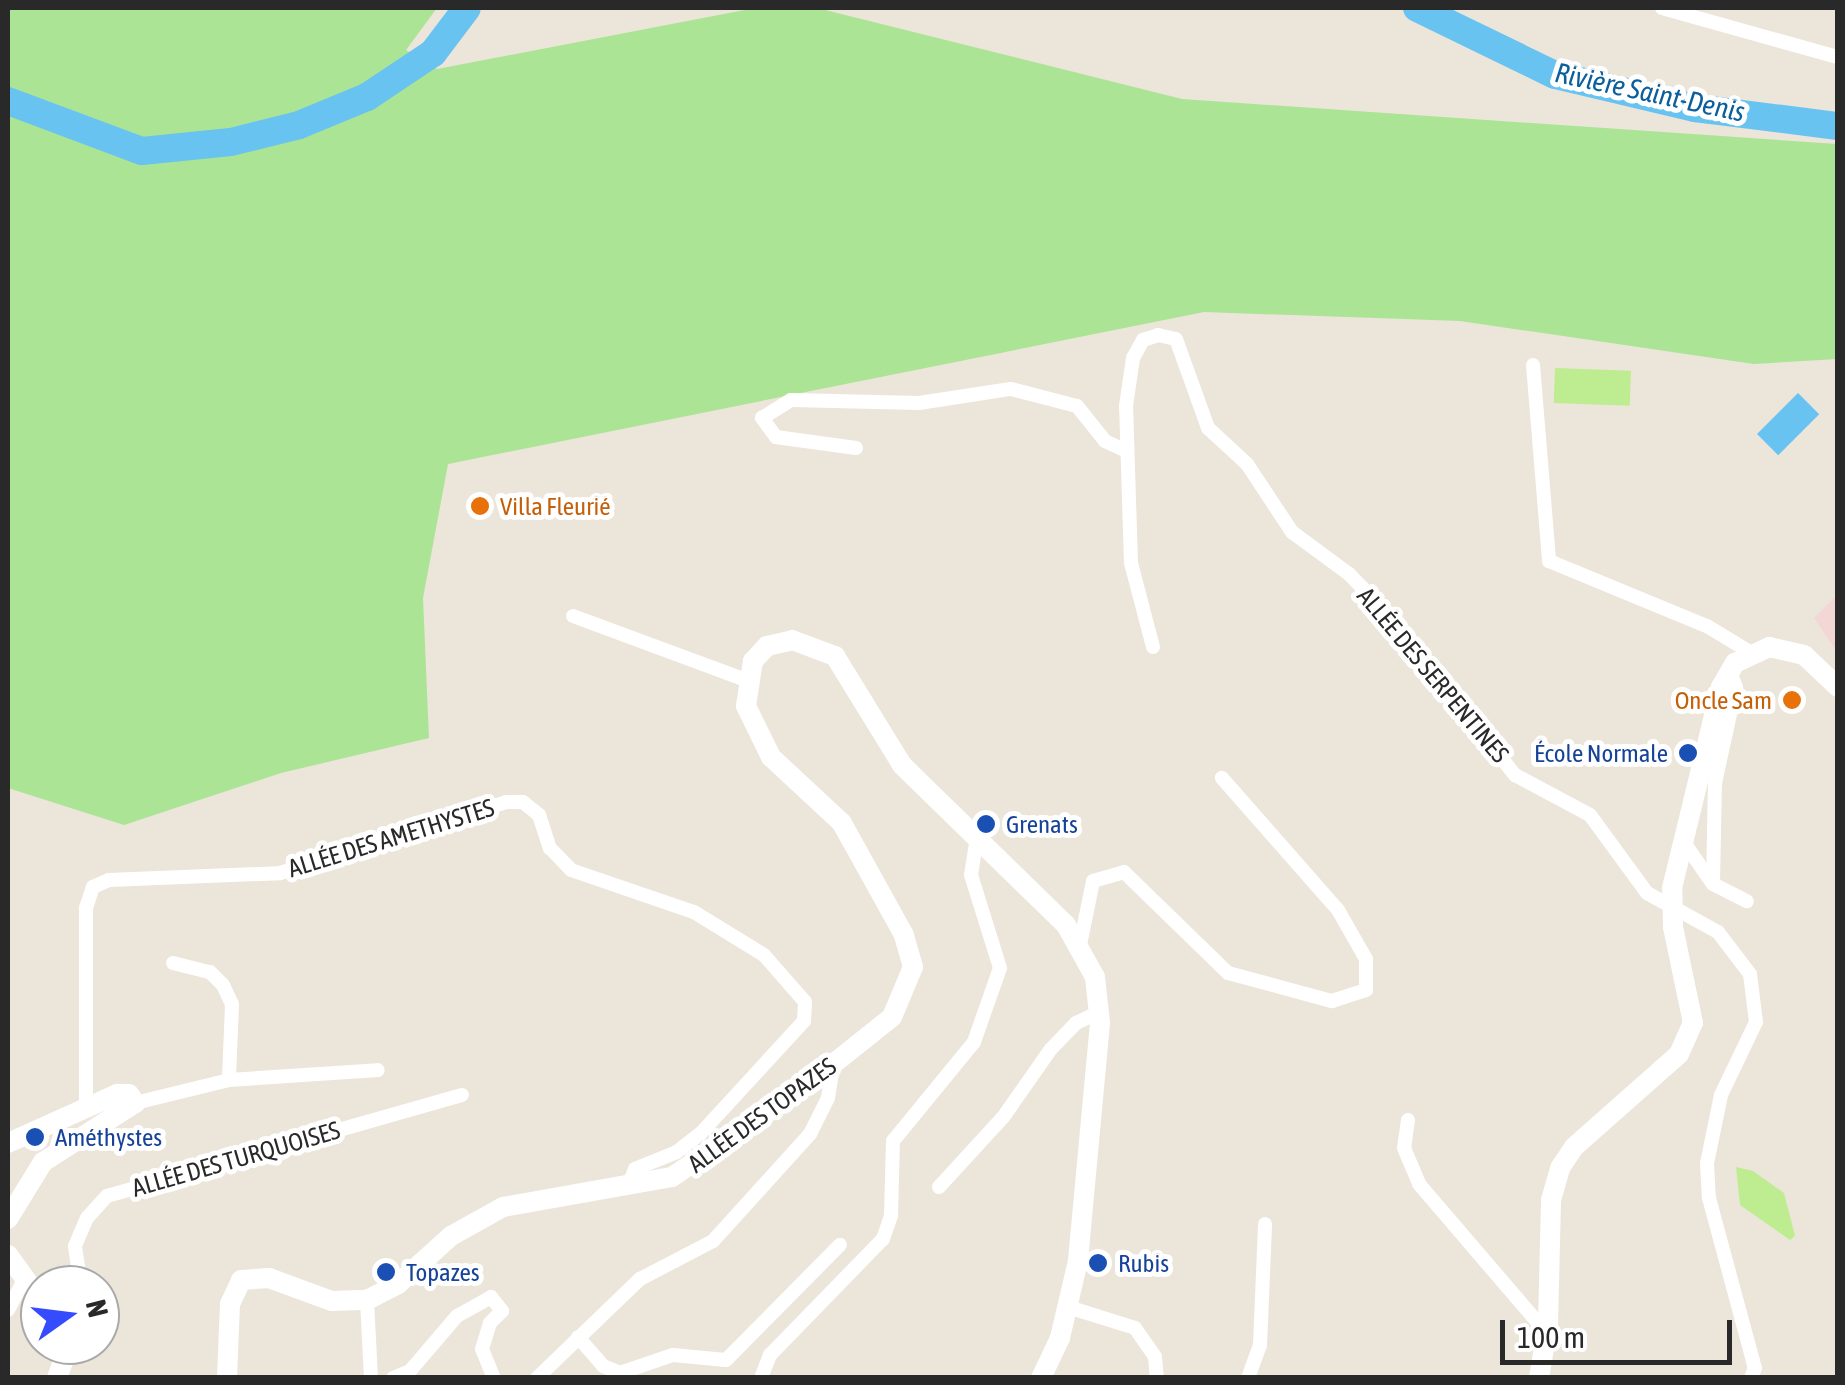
<!DOCTYPE html>
<html>
<head>
<meta charset="utf-8">
<style>
	body { margin:0 }
	#map { position:relative; width:1845px; height:1385px; overflow:hidden; background:#ece5da; font-family:"Asap Condensed",sans-serif }
	div>[style] { position:absolute }
	.medical>* { inset:0; background:#f3d7d7 }
	.green>* { inset:0; background:#aae494 }
	.pitch>* { inset:0; background:#beec90; transform-origin:0 0 }
	.water>* { inset:0; background:#69c3f1; transform-origin:0 0 }
	.river>* { height:28px; margin:-14px; padding:0 14px; transform-origin:14px; border-radius:14px; background:#69c3f1 }
	.street>* { height:14px; margin:-7px; padding:0 7px; transform-origin:7px; border-radius:7px; background:#fff }
	.secondary>* { height:20px; margin:-10px; padding:0 10px; transform-origin:10px; border-radius:10px; background:#fff }
	.dots>* { width:28px; height:28px; translate:-50% -50%; box-sizing:border-box; border:5px solid #fff; border-radius:50% }
	span { translate:-50% -50%; white-space:nowrap; text-align:center; line-height:1.15; -webkit-text-stroke:10px #fff; paint-order:stroke }
	.food-label { font-size:25px; color:#c56008 }
	.left { translate:0 -50%; text-align:left }
	.right { translate:-100% -50%; text-align:right }
	.street-label { font-size:25px; color:#292929 }
	.transit-label { font-size:25px; color:#164399 }
	.water-label { font-size:28px; color:#0a5f9c; font-style:italic }
	.frame { position:absolute; inset:0; border:10px solid #292929; pointer-events:none }
	.north { position:absolute; left:20px; top:1265px; width:100px; height:100px; box-sizing:border-box; background:#fff; border:2px solid #a9a9a9; border-radius:50%; rotate:76deg; font-size:28px; font-weight:700; line-height:40px; text-align:center; color:#292929 }
	.north::after { content:''; display:block; margin:auto; width:35px; height:45px; background:#344bfe; clip-path:polygon(50% 0,100% 100%,50% 72%,0 100%) }
	.scale { position:absolute; left:1500px; top:1320px; width:232px; height:45px; box-sizing:border-box; border:5px solid #292929; border-top:0; padding-left:12px; font-size:30px; line-height:35px; white-space:nowrap; color:#292929; -webkit-text-stroke:8px #fff; paint-order:stroke }
</style>
</head>
<body>
<div id="map">
	<div class="medical">
		<i style="clip-path:polygon(1837px 595px,1837px 652px,1814px 618px)"></i>
	</div>
	<div class="green">
		<i style="clip-path:polygon(8px 8px,437px 8px,406px 50px,437px 69px,755px 8px,817px 8px,1182px 99px,1837px 144px,1837px 359px,1754px 364px,1460px 321px,1204px 312px,448px 464px,423px 598px,429px 738px,281px 773px,124px 825px,8px 788px)"></i>
	</div>
	<div class="pitch">
		<i style="left:1555px;top:368px;width:76px;height:35px;rotate:2deg"></i>
		<i style="clip-path:polygon(1736px 1167px,1753px 1171px,1784px 1193px,1795px 1236px,1790px 1240px,1740px 1205px)"></i>
	</div>
	<div class="water">
		<i style="left:1798px;top:393px;width:30px;height:58px;rotate:45deg"></i>
	</div>
	<div class="river">
		<i style="left:1417px;top:8px;width:153px;rotate:25.9deg"></i>
		<i style="left:1555px;top:75px;width:144px;rotate:13.3deg"></i>
		<i style="left:1695px;top:108px;width:144px;rotate:7.2deg"></i>
		<i style="left:8px;top:101px;width:143px;rotate:20.5deg"></i>
		<i style="left:142px;top:151px;width:89px;rotate:-5.8deg"></i>
		<i style="left:231px;top:142px;width:70px;rotate:-14deg"></i>
		<i style="left:299px;top:125px;width:74px;rotate:-22.4deg"></i>
		<i style="left:367px;top:97px;width:79px;rotate:-33.7deg"></i>
		<i style="left:433px;top:53px;width:56px;rotate:-52.9deg"></i>
	</div>
	<div class="street">
		<i style="left:1662px;top:8px;width:183px;rotate:15.6deg"></i>
		<i style="left:1533px;top:365px;width:197px;rotate:85.3deg"></i>
		<i style="left:1549px;top:561px;width:171px;rotate:22.4deg"></i>
		<i style="left:1707px;top:626px;width:50px;rotate:31.2deg"></i>
		<i style="left:856px;top:448px;width:81px;rotate:-172.2deg"></i>
		<i style="left:776px;top:437px;width:24px;rotate:-126deg"></i>
		<i style="left:762px;top:418px;width:34px;rotate:-32deg"></i>
		<i style="left:791px;top:400px;width:128px;rotate:1.3deg"></i>
		<i style="left:919px;top:403px;width:93px;rotate:-8.7deg"></i>
		<i style="left:1011px;top:389px;width:68px;rotate:14.4deg"></i>
		<i style="left:1077px;top:406px;width:45px;rotate:51.3deg"></i>
		<i style="left:1105px;top:441px;width:23px;rotate:25deg"></i>
		<i style="left:573px;top:616px;width:184px;rotate:20.3deg"></i>
		<i style="left:1153px;top:647px;width:87px;rotate:-104.7deg"></i>
		<i style="left:1131px;top:563px;width:157px;rotate:-91.8deg"></i>
		<i style="left:1126px;top:406px;width:49px;rotate:-81.7deg"></i>
		<i style="left:1133px;top:358px;width:21px;rotate:-61deg"></i>
		<i style="left:1143px;top:340px;width:16px;rotate:-18deg"></i>
		<i style="left:1158px;top:335px;width:18px;rotate:13deg"></i>
		<i style="left:1176px;top:339px;width:95px;rotate:70.2deg"></i>
		<i style="left:1208px;top:428px;width:53px;rotate:42.7deg"></i>
		<i style="left:1247px;top:464px;width:82px;rotate:56.5deg"></i>
		<i style="left:1292px;top:532px;width:71px;rotate:36.4deg"></i>
		<i style="left:1349px;top:574px;width:57px;rotate:45.7deg"></i>
		<i style="left:1389px;top:615px;width:204px;rotate:51.8deg"></i>
		<i style="left:1515px;top:775px;width:85px;rotate:28.1deg"></i>
		<i style="left:1590px;top:815px;width:97px;rotate:53.8deg"></i>
		<i style="left:1647px;top:893px;width:81px;rotate:28.8deg"></i>
		<i style="left:1718px;top:932px;width:53px;rotate:52.7deg"></i>
		<i style="left:1750px;top:974px;width:48px;rotate:82.9deg"></i>
		<i style="left:1756px;top:1022px;width:81px;rotate:115.6deg"></i>
		<i style="left:1721px;top:1095px;width:69px;rotate:101.6deg"></i>
		<i style="left:1707px;top:1163px;width:35px;rotate:87deg"></i>
		<i style="left:1709px;top:1198px;width:176px;rotate:74.9deg"></i>
		<i style="left:1755px;top:1368px;width:11px;rotate:112deg"></i>
		<i style="left:1683px;top:841px;width:52px;rotate:55.1deg"></i>
		<i style="left:1713px;top:884px;width:38px;rotate:27deg"></i>
		<i style="left:1713px;top:884px;width:101px;rotate:-88.9deg"></i>
		<i style="left:1715px;top:783px;width:98px;rotate:-77.7deg"></i>
		<i style="left:1736px;top:687px;width:18px;rotate:-112deg"></i>
		<i style="left:1080px;top:945px;width:65px;rotate:-78.5deg"></i>
		<i style="left:1093px;top:881px;width:32px;rotate:-16deg"></i>
		<i style="left:1124px;top:872px;width:145px;rotate:44.2deg"></i>
		<i style="left:1228px;top:973px;width:108px;rotate:15.1deg"></i>
		<i style="left:1332px;top:1001px;width:36px;rotate:-18deg"></i>
		<i style="left:1366px;top:990px;width:31px;rotate:-90deg"></i>
		<i style="left:1366px;top:959px;width:56px;rotate:-119.7deg"></i>
		<i style="left:1338px;top:910px;width:176px;rotate:-131.3deg"></i>
		<i style="left:173px;top:963px;width:38px;rotate:14deg"></i>
		<i style="left:210px;top:972px;width:18px;rotate:45deg"></i>
		<i style="left:223px;top:985px;width:21px;rotate:65deg"></i>
		<i style="left:232px;top:1004px;width:76px;rotate:92.3deg"></i>
		<i style="left:135px;top:1103px;width:97px;rotate:-13.7deg"></i>
		<i style="left:229px;top:1080px;width:149px;rotate:-3.8deg"></i>
		<i style="left:86px;top:1106px;width:198px;rotate:-90deg"></i>
		<i style="left:86px;top:908px;width:22px;rotate:-72deg"></i>
		<i style="left:93px;top:887px;width:17px;rotate:-24deg"></i>
		<i style="left:109px;top:880px;width:171px;rotate:-2.3deg"></i>
		<i style="left:280px;top:873px;width:237px;rotate:-17.4deg"></i>
		<i style="left:506px;top:802px;width:17px"></i>
		<i style="left:523px;top:802px;width:21px;rotate:39deg"></i>
		<i style="left:539px;top:815px;width:35px;rotate:72deg"></i>
		<i style="left:550px;top:848px;width:30px;rotate:46deg"></i>
		<i style="left:571px;top:870px;width:130px;rotate:18.9deg"></i>
		<i style="left:694px;top:912px;width:82px;rotate:31.6deg"></i>
		<i style="left:764px;top:955px;width:62px;rotate:48.9deg"></i>
		<i style="left:805px;top:1002px;width:19px;rotate:93deg"></i>
		<i style="left:804px;top:1021px;width:152px;rotate:132.6deg"></i>
		<i style="left:701px;top:1133px;width:31px;rotate:142deg"></i>
		<i style="left:677px;top:1152px;width:45px;rotate:158deg"></i>
		<i style="left:635px;top:1169px;width:18px;rotate:112deg"></i>
		<i style="left:1408px;top:1120px;width:28px;rotate:98deg"></i>
		<i style="left:1404px;top:1148px;width:39px;rotate:67deg"></i>
		<i style="left:1419px;top:1184px;width:194px;rotate:49.4deg"></i>
		<i style="left:939px;top:1187px;width:96px;rotate:-47.5deg"></i>
		<i style="left:1004px;top:1116px;width:82px;rotate:-55deg"></i>
		<i style="left:1051px;top:1049px;width:36px;rotate:-46deg"></i>
		<i style="left:1076px;top:1023px;width:17px;rotate:-25deg"></i>
		<i style="left:1091px;top:1016px;width:11px;rotate:38deg"></i>
		<i style="left:81px;top:1285px;width:39px;rotate:-99deg"></i>
		<i style="left:75px;top:1246px;width:30px;rotate:-67deg"></i>
		<i style="left:87px;top:1218px;width:30px;rotate:-48deg"></i>
		<i style="left:107px;top:1196px;width:369px;rotate:-15.9deg"></i>
		<i style="left:367px;top:1300px;width:78px;rotate:87.1deg"></i>
		<i style="left:1068px;top:1307px;width:70px;rotate:17.4deg"></i>
		<i style="left:1135px;top:1328px;width:35px;rotate:55deg"></i>
		<i style="left:1155px;top:1357px;width:21px;rotate:85deg"></i>
		<i style="left:8px;top:1310px;width:34px;rotate:-62deg"></i>
		<i style="left:578px;top:1337px;width:38px;rotate:49deg"></i>
		<i style="left:603px;top:1366px;width:18px;rotate:22deg"></i>
		<i style="left:620px;top:1373px;width:56px;rotate:-18.8deg"></i>
		<i style="left:673px;top:1355px;width:53px;rotate:5.4deg"></i>
		<i style="left:726px;top:1360px;width:162px;rotate:-45.3deg"></i>
		<i style="left:393px;top:1378px;width:18px;rotate:-22deg"></i>
		<i style="left:410px;top:1371px;width:72px;rotate:-49.5deg"></i>
		<i style="left:457px;top:1316px;width:39px;rotate:-29deg"></i>
		<i style="left:491px;top:1297px;width:18px;rotate:52deg"></i>
		<i style="left:502px;top:1311px;width:17px;rotate:135deg"></i>
		<i style="left:490px;top:1323px;width:27px;rotate:107deg"></i>
		<i style="left:482px;top:1349px;width:31px;rotate:68deg"></i>
		<i style="left:537px;top:1378px;width:143px;rotate:-43.9deg"></i>
		<i style="left:640px;top:1279px;width:82px;rotate:-27.5deg"></i>
		<i style="left:713px;top:1241px;width:144px;rotate:-47.8deg"></i>
		<i style="left:810px;top:1134px;width:40px;rotate:-63.4deg"></i>
		<i style="left:828px;top:1098px;width:33px;rotate:-81deg"></i>
		<i style="left:761px;top:1378px;width:25px;rotate:-69deg"></i>
		<i style="left:770px;top:1355px;width:162px;rotate:-45.8deg"></i>
		<i style="left:883px;top:1239px;width:24px;rotate:-71deg"></i>
		<i style="left:891px;top:1216px;width:75px;rotate:-88.5deg"></i>
		<i style="left:893px;top:1141px;width:128px;rotate:-50.7deg"></i>
		<i style="left:974px;top:1042px;width:78px;rotate:-70.6deg"></i>
		<i style="left:1000px;top:968px;width:97px;rotate:-107.3deg"></i>
		<i style="left:971px;top:875px;width:37px;rotate:-81deg"></i>
		<i style="left:1248px;top:1378px;width:35px;rotate:-70deg"></i>
		<i style="left:1260px;top:1345px;width:121px;rotate:-87.6deg"></i>
	</div>
	<div class="secondary">
		<i style="left:8px;top:1143px;width:120px;rotate:-24.2deg"></i>
		<i style="left:117px;top:1094px;width:12px"></i>
		<i style="left:129px;top:1094px;width:11px;rotate:56deg"></i>
		<i style="left:135px;top:1103px;width:109px;rotate:147.3deg"></i>
		<i style="left:43px;top:1162px;width:67px;rotate:121.6deg"></i>
		<i style="left:8px;top:1255px;width:54px;rotate:54deg"></i>
		<i style="left:57px;top:1378px;width:35px;rotate:-70deg"></i>
		<i style="left:227px;top:1378px;width:74px;rotate:-87.7deg"></i>
		<i style="left:230px;top:1304px;width:26px;rotate:-65deg"></i>
		<i style="left:241px;top:1280px;width:28px;rotate:-4deg"></i>
		<i style="left:269px;top:1278px;width:67px;rotate:20.1deg"></i>
		<i style="left:332px;top:1301px;width:35px;rotate:-2deg"></i>
		<i style="left:367px;top:1300px;width:35px;rotate:-27deg"></i>
		<i style="left:398px;top:1284px;width:72px;rotate:-42.2deg"></i>
		<i style="left:451px;top:1236px;width:60px;rotate:-29.1deg"></i>
		<i style="left:503px;top:1207px;width:172px;rotate:-10.1deg"></i>
		<i style="left:672px;top:1177px;width:152px;rotate:-34deg"></i>
		<i style="left:798px;top:1092px;width:120px;rotate:-38.6deg"></i>
		<i style="left:892px;top:1017px;width:54px;rotate:-67.2deg"></i>
		<i style="left:913px;top:967px;width:33px;rotate:-106deg"></i>
		<i style="left:904px;top:935px;width:128px;rotate:-119deg"></i>
		<i style="left:842px;top:823px;width:97px;rotate:-137.1deg"></i>
		<i style="left:771px;top:757px;width:57px;rotate:-116.1deg"></i>
		<i style="left:746px;top:706px;width:46px;rotate:-81.2deg"></i>
		<i style="left:753px;top:661px;width:21px;rotate:-47deg"></i>
		<i style="left:767px;top:646px;width:26px;rotate:-13deg"></i>
		<i style="left:792px;top:640px;width:46px;rotate:20.4deg"></i>
		<i style="left:835px;top:656px;width:128px;rotate:58.4deg"></i>
		<i style="left:902px;top:765px;width:229px;rotate:44.3deg"></i>
		<i style="left:1066px;top:925px;width:60px;rotate:60.9deg"></i>
		<i style="left:1095px;top:977px;width:46px;rotate:83.8deg"></i>
		<i style="left:1100px;top:1023px;width:239px;rotate:95.3deg"></i>
		<i style="left:1078px;top:1261px;width:79px;rotate:103.2deg"></i>
		<i style="left:1060px;top:1338px;width:44px;rotate:115.4deg"></i>
		<i style="left:1539px;top:1378px;width:55px;rotate:-80.5deg"></i>
		<i style="left:1548px;top:1324px;width:124px;rotate:-88.6deg"></i>
		<i style="left:1551px;top:1200px;width:33px;rotate:-74deg"></i>
		<i style="left:1560px;top:1168px;width:25px;rotate:-56deg"></i>
		<i style="left:1574px;top:1147px;width:140px;rotate:-41.5deg"></i>
		<i style="left:1679px;top:1054px;width:34px;rotate:-66deg"></i>
		<i style="left:1693px;top:1023px;width:98px;rotate:-101.8deg"></i>
		<i style="left:1673px;top:927px;width:39px;rotate:-91deg"></i>
		<i style="left:1672px;top:888px;width:207px;rotate:-76.3deg"></i>
		<i style="left:1721px;top:687px;width:28px;rotate:-60deg"></i>
		<i style="left:1735px;top:663px;width:38px;rotate:-25deg"></i>
		<i style="left:1769px;top:647px;width:36px;rotate:13deg"></i>
		<i style="left:1804px;top:655px;width:47px;rotate:43.3deg"></i>
	</div>
	<div class="dots">
		<i style="left:480px;top:506px;background:#e8710a"></i>
		<i style="left:1792px;top:700px;background:#e8710a"></i>
		<i style="left:1688px;top:753px;background:#1a4fb4"></i>
		<i style="left:986px;top:824px;background:#1a4fb4"></i>
		<i style="left:35px;top:1137px;background:#1a4fb4"></i>
		<i style="left:1098px;top:1263px;background:#1a4fb4"></i>
		<i style="left:386px;top:1272px;background:#1a4fb4"></i>
	</div>
	<div class="food-label">
		<span class="left" style="left:500px;top:506px">Villa Fleurié</span>
		<span class="right" style="left:1772px;top:700px">Oncle Sam</span>
	</div>
	<div class="street-label">
		<span style="left:1433px;top:675px;rotate:50deg">ALLÉE DES SERPENTINES</span>
		<span style="left:391px;top:838px;rotate:-17deg">ALLÉE DES AMETHYSTES</span>
		<span style="left:762px;top:1115px;rotate:-36deg">ALLÉE DES TOPAZES</span>
		<span style="left:236px;top:1159px;rotate:-16deg">ALLÉE DES TURQUOISES</span>
	</div>
	<div class="transit-label">
		<span class="right" style="left:1668px;top:753px">École Normale</span>
		<span class="left" style="left:1006px;top:824px">Grenats</span>
		<span class="left" style="left:55px;top:1137px">Améthystes</span>
		<span class="left" style="left:1118px;top:1263px">Rubis</span>
		<span class="left" style="left:406px;top:1272px">Topazes</span>
	</div>
	<div class="water-label">
		<span style="left:1650px;top:92px;rotate:12deg">Rivière Saint-Denis</span>
	</div>
	<div class="frame"></div>
	<div class="north">N</div>
	<div class="scale">100 m</div>
</div>
</body>
</html>
